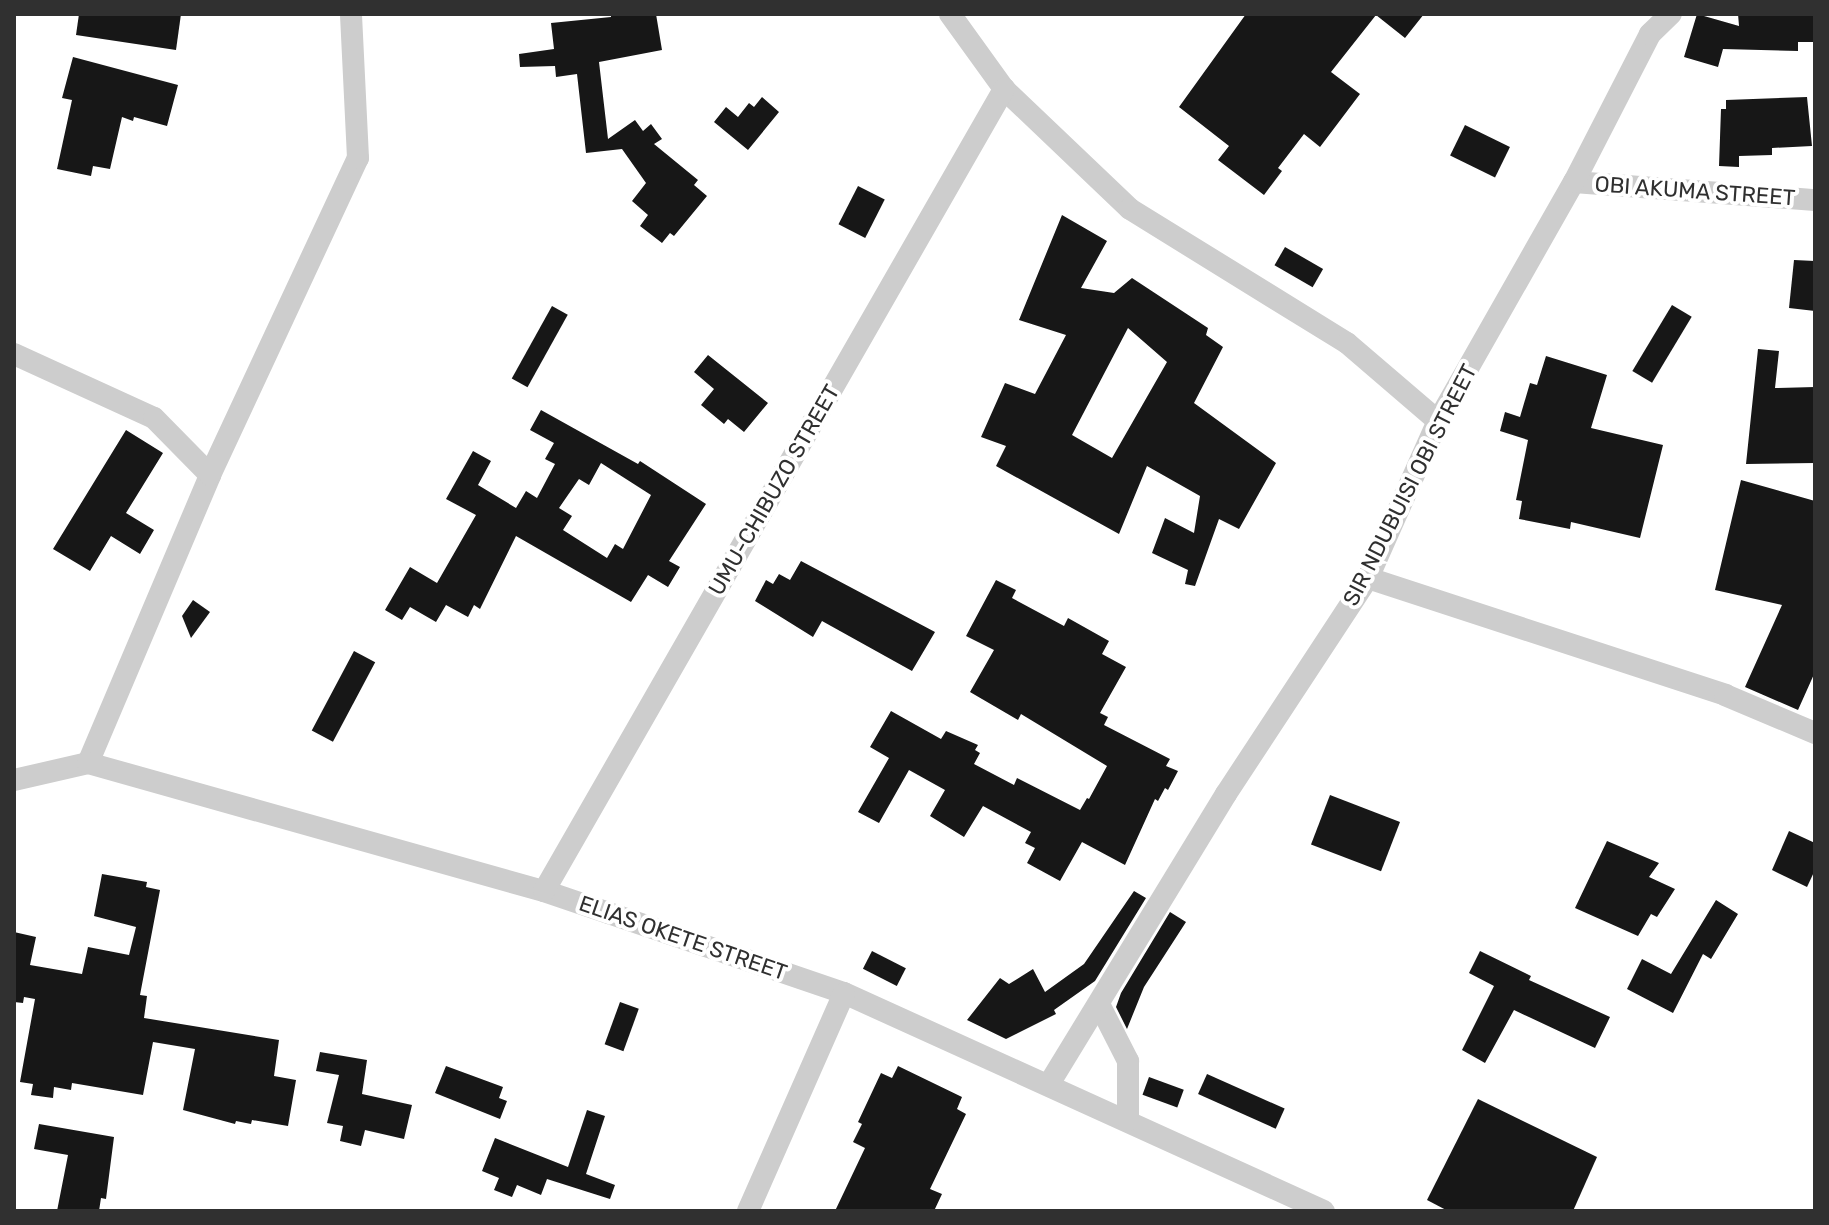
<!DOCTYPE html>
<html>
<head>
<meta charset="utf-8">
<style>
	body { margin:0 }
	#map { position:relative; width:1829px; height:1225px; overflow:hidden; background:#fff; font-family:Rubik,sans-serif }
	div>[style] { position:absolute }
	.building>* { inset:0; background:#171717; transform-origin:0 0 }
	.minor>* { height:22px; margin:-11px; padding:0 11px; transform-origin:11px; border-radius:11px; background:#cdcdcd }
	span { translate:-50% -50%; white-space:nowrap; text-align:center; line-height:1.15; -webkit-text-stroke:8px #fff; paint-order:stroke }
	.street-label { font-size:22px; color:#303030 }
	.frame { position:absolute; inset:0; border:16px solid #303030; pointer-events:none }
</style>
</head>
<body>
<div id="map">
	<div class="building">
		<i style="clip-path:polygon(79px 14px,181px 14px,176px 50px,76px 35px)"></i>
		<i style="clip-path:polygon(611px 14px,656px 14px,662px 50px,599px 62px,608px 139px,635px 120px,643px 131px,651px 124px,662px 139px,654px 144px,698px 180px,694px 185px,707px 196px,674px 236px,670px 233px,662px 243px,640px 226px,648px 215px,632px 201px,646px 183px,622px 149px,586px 153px,577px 74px,556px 77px,555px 66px,520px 67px,519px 54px,554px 49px,551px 23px,611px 17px)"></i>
		<i style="clip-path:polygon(1246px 14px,1424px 14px,1405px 38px,1376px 15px,1331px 72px,1360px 94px,1320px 147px,1304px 134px,1278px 168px,1282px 171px,1264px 195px,1218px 160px,1229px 146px,1179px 107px)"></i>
		<i style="clip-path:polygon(1697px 14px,1739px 26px,1738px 14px,1814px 14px,1814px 42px,1798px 42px,1798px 51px,1723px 49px,1718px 67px,1684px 57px)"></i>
		<i style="clip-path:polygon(73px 57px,178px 85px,167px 126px,134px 117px,133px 121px,122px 117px,110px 169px,93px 166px,91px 176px,57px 169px,72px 100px,62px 98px)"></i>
		<i style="clip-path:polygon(762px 97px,779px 112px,748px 150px,714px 122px,726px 107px,738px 117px,749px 103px,754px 107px)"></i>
		<i style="clip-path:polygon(1807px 97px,1812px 146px,1772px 148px,1772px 155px,1739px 156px,1739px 167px,1719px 166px,1721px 109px,1726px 109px,1726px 100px)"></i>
		<i style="left:1465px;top:125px;width:50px;height:34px;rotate:26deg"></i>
		<i style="left:858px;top:186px;width:30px;height:43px;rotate:27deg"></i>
		<i style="clip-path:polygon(evenodd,1062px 215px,1107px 241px,1081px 288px,1114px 293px,1132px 278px,1208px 328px,1206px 335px,1223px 347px,1194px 403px,1276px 463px,1239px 529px,1219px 519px,1195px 586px,1185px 584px,1188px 570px,1152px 553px,1165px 518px,1194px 533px,1200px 496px,1147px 466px,1119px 534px,996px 466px,1006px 446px,981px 437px,1005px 383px,1035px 394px,1066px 335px,1019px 320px,1062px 215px,1128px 328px,1167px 362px,1112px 458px,1072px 435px,1128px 328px)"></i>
		<i style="left:1285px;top:247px;width:44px;height:21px;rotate:30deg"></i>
		<i style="clip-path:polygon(1794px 260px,1815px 261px,1815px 311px,1789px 308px)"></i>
		<i style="left:1672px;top:305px;width:23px;height:77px;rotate:31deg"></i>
		<i style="left:552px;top:306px;width:18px;height:83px;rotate:29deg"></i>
		<i style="clip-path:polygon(1758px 349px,1779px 351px,1775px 388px,1815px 387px,1815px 463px,1746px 464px)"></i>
		<i style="clip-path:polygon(708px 355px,768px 403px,744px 432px,728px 419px,724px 424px,701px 405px,714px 389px,694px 372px)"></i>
		<i style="clip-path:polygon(1546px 356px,1607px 375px,1591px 428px,1663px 445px,1640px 538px,1571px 522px,1570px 529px,1519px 519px,1522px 501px,1516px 500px,1528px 440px,1500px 431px,1505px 412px,1520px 417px,1530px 383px,1537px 385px)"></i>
		<i style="clip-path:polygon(evenodd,541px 410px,638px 464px,640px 461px,706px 504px,669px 561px,680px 567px,668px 587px,648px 575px,631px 602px,516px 536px,480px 609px,474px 605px,468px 617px,446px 605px,436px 622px,410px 607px,402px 620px,385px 610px,410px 567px,437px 583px,476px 515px,446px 499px,473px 451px,491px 461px,478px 485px,516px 508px,526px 491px,537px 498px,555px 464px,545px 459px,554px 443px,530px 430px,541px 410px,601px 463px,651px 495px,623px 549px,615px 544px,607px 558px,563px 530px,572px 516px,559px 508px,579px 479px,589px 485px,601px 463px)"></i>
		<i style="clip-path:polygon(126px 430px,163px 453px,126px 513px,154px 530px,140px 554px,111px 536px,90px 571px,53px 549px)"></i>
		<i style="clip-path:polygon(1741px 480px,1815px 501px,1815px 672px,1798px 710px,1745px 687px,1782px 605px,1715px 590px)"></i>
		<i style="clip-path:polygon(801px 561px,935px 632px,912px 671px,822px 621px,813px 637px,755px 601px,766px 580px,773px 584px,779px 574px,790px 580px)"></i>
		<i style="clip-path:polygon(996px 580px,1016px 590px,1012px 598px,1064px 626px,1068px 618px,1109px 641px,1102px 654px,1126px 667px,1100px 713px,1108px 717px,1104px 725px,1170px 759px,1166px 766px,1178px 771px,1168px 790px,1165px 788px,1158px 801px,1155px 799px,1125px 865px,1082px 842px,1060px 881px,1027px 863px,1035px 848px,1025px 843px,1031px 832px,983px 806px,964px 837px,930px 816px,945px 790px,909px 770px,879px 823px,858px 812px,889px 758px,870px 747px,891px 711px,941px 739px,946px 731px,978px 745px,975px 750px,980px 753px,974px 764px,1014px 785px,1017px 778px,1080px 810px,1087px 798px,1089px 799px,1107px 766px,1021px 714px,1018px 720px,970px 692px,994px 650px,966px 636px)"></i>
		<i style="clip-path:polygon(193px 600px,210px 612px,191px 638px,182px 616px)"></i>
		<i style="left:354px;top:651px;width:24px;height:90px;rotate:28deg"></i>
		<i style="left:1330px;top:795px;width:75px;height:53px;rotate:21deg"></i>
		<i style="clip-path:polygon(1789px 831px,1815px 843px,1815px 870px,1807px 887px,1772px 870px)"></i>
		<i style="clip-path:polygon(1607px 841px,1659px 863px,1649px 877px,1675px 889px,1657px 917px,1651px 914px,1638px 936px,1575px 908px)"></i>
		<i style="clip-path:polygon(102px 874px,147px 882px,146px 887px,160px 890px,140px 995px,147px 996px,144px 1018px,279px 1040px,274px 1076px,296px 1080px,288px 1126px,252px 1120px,251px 1124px,236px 1121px,235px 1124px,183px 1110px,195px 1049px,153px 1042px,143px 1095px,72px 1083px,71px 1090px,54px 1087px,53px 1098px,31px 1095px,33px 1084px,20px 1082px,35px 999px,24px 997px,23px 1003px,14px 1002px,14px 932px,36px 937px,30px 965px,82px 974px,88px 947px,129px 955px,136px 927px,94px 916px)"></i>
		<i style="clip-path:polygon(1134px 891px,1146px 898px,1095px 981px,1054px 1010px,1056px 1014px,1006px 1039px,967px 1020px,1000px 978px,1009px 984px,1033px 969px,1045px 992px,1084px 964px)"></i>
		<i style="clip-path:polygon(1716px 900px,1738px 914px,1711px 959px,1703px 954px,1673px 1013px,1627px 989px,1642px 959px,1671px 974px)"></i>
		<i style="clip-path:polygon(1170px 912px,1186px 922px,1144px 987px,1127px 1029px,1116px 1007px,1121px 993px)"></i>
		<i style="left:872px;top:951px;width:38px;height:20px;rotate:27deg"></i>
		<i style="clip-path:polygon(1480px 951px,1531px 976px,1529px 980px,1610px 1017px,1595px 1048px,1514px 1010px,1485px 1063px,1462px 1050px,1494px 986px,1469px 973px)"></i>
		<i style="left:620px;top:1002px;width:20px;height:45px;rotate:20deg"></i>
		<i style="clip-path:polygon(320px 1052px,367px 1060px,362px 1094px,412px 1105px,404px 1139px,365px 1130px,361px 1146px,340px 1141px,343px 1126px,327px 1123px,339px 1075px,316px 1071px)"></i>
		<i style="clip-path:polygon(446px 1066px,503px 1087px,499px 1098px,507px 1101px,500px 1119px,435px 1093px)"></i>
		<i style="clip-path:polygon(898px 1066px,962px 1097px,957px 1109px,966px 1114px,930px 1189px,942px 1194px,934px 1211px,835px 1211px,865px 1148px,853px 1142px,862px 1124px,858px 1122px,881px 1073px,892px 1078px)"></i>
		<i style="left:1207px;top:1074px;width:85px;height:22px;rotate:24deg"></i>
		<i style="left:1149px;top:1077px;width:37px;height:19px;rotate:20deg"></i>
		<i style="clip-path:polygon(1478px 1099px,1597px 1157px,1573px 1211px,1448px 1211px,1427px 1200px)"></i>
		<i style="clip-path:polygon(587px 1110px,605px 1116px,586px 1174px,615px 1185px,610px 1199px,547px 1179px,541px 1195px,517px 1185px,512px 1197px,494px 1190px,499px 1178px,482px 1171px,495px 1138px,568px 1167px)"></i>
		<i style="clip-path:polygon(39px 1124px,114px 1137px,106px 1199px,101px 1198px,99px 1211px,57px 1211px,68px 1155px,34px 1149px)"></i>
	</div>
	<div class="minor">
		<i style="left:950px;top:14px;width:92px;rotate:54.2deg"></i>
		<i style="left:1004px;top:89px;width:174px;rotate:43.6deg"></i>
		<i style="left:1130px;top:209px;width:255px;rotate:31.7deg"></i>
		<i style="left:1347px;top:343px;width:120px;rotate:40.6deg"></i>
		<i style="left:1574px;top:182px;width:242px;rotate:4.3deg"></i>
		<i style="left:14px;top:354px;width:154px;rotate:24.6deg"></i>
		<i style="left:154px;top:418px;width:80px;rotate:45.5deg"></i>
		<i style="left:1368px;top:578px;width:376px;rotate:18.1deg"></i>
		<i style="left:1725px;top:695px;width:98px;rotate:22.9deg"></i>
		<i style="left:88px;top:763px;width:313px;rotate:-67deg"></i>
		<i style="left:210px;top:475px;width:350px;rotate:-65deg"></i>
		<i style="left:358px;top:158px;width:144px;rotate:-92.8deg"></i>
		<i style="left:14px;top:780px;width:76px;rotate:-12.9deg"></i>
		<i style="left:88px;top:763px;width:474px;rotate:15.7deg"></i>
		<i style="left:544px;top:891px;width:317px;rotate:18.8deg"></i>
		<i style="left:844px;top:993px;width:527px;rotate:24.43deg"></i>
		<i style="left:544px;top:891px;width:925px;rotate:-60.16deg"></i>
		<i style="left:1100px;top:1006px;width:62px;rotate:63deg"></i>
		<i style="left:1128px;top:1061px;width:59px;rotate:90deg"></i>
		<i style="left:1049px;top:1084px;width:340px;rotate:-58.6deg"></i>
		<i style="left:1226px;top:794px;width:258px;rotate:-56.7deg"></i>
		<i style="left:1368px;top:578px;width:172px;rotate:-66deg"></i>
		<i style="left:1438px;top:421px;width:275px;rotate:-60.4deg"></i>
		<i style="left:1574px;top:182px;width:166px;rotate:-62.8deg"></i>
		<i style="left:1650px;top:34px;width:29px;rotate:-44deg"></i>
		<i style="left:748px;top:1211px;width:238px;rotate:-66.2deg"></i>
	</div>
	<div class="street-label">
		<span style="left:1695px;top:191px;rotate:4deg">OBI AKUMA STREET</span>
		<span style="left:1410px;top:485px;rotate:-63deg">SIR NDUBUISI OBI STREET</span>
		<span style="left:774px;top:490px;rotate:-60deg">UMU-CHIBUZO STREET</span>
		<span style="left:683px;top:938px;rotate:19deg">ELIAS OKETE STREET</span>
	</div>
	<div class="frame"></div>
</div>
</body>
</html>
